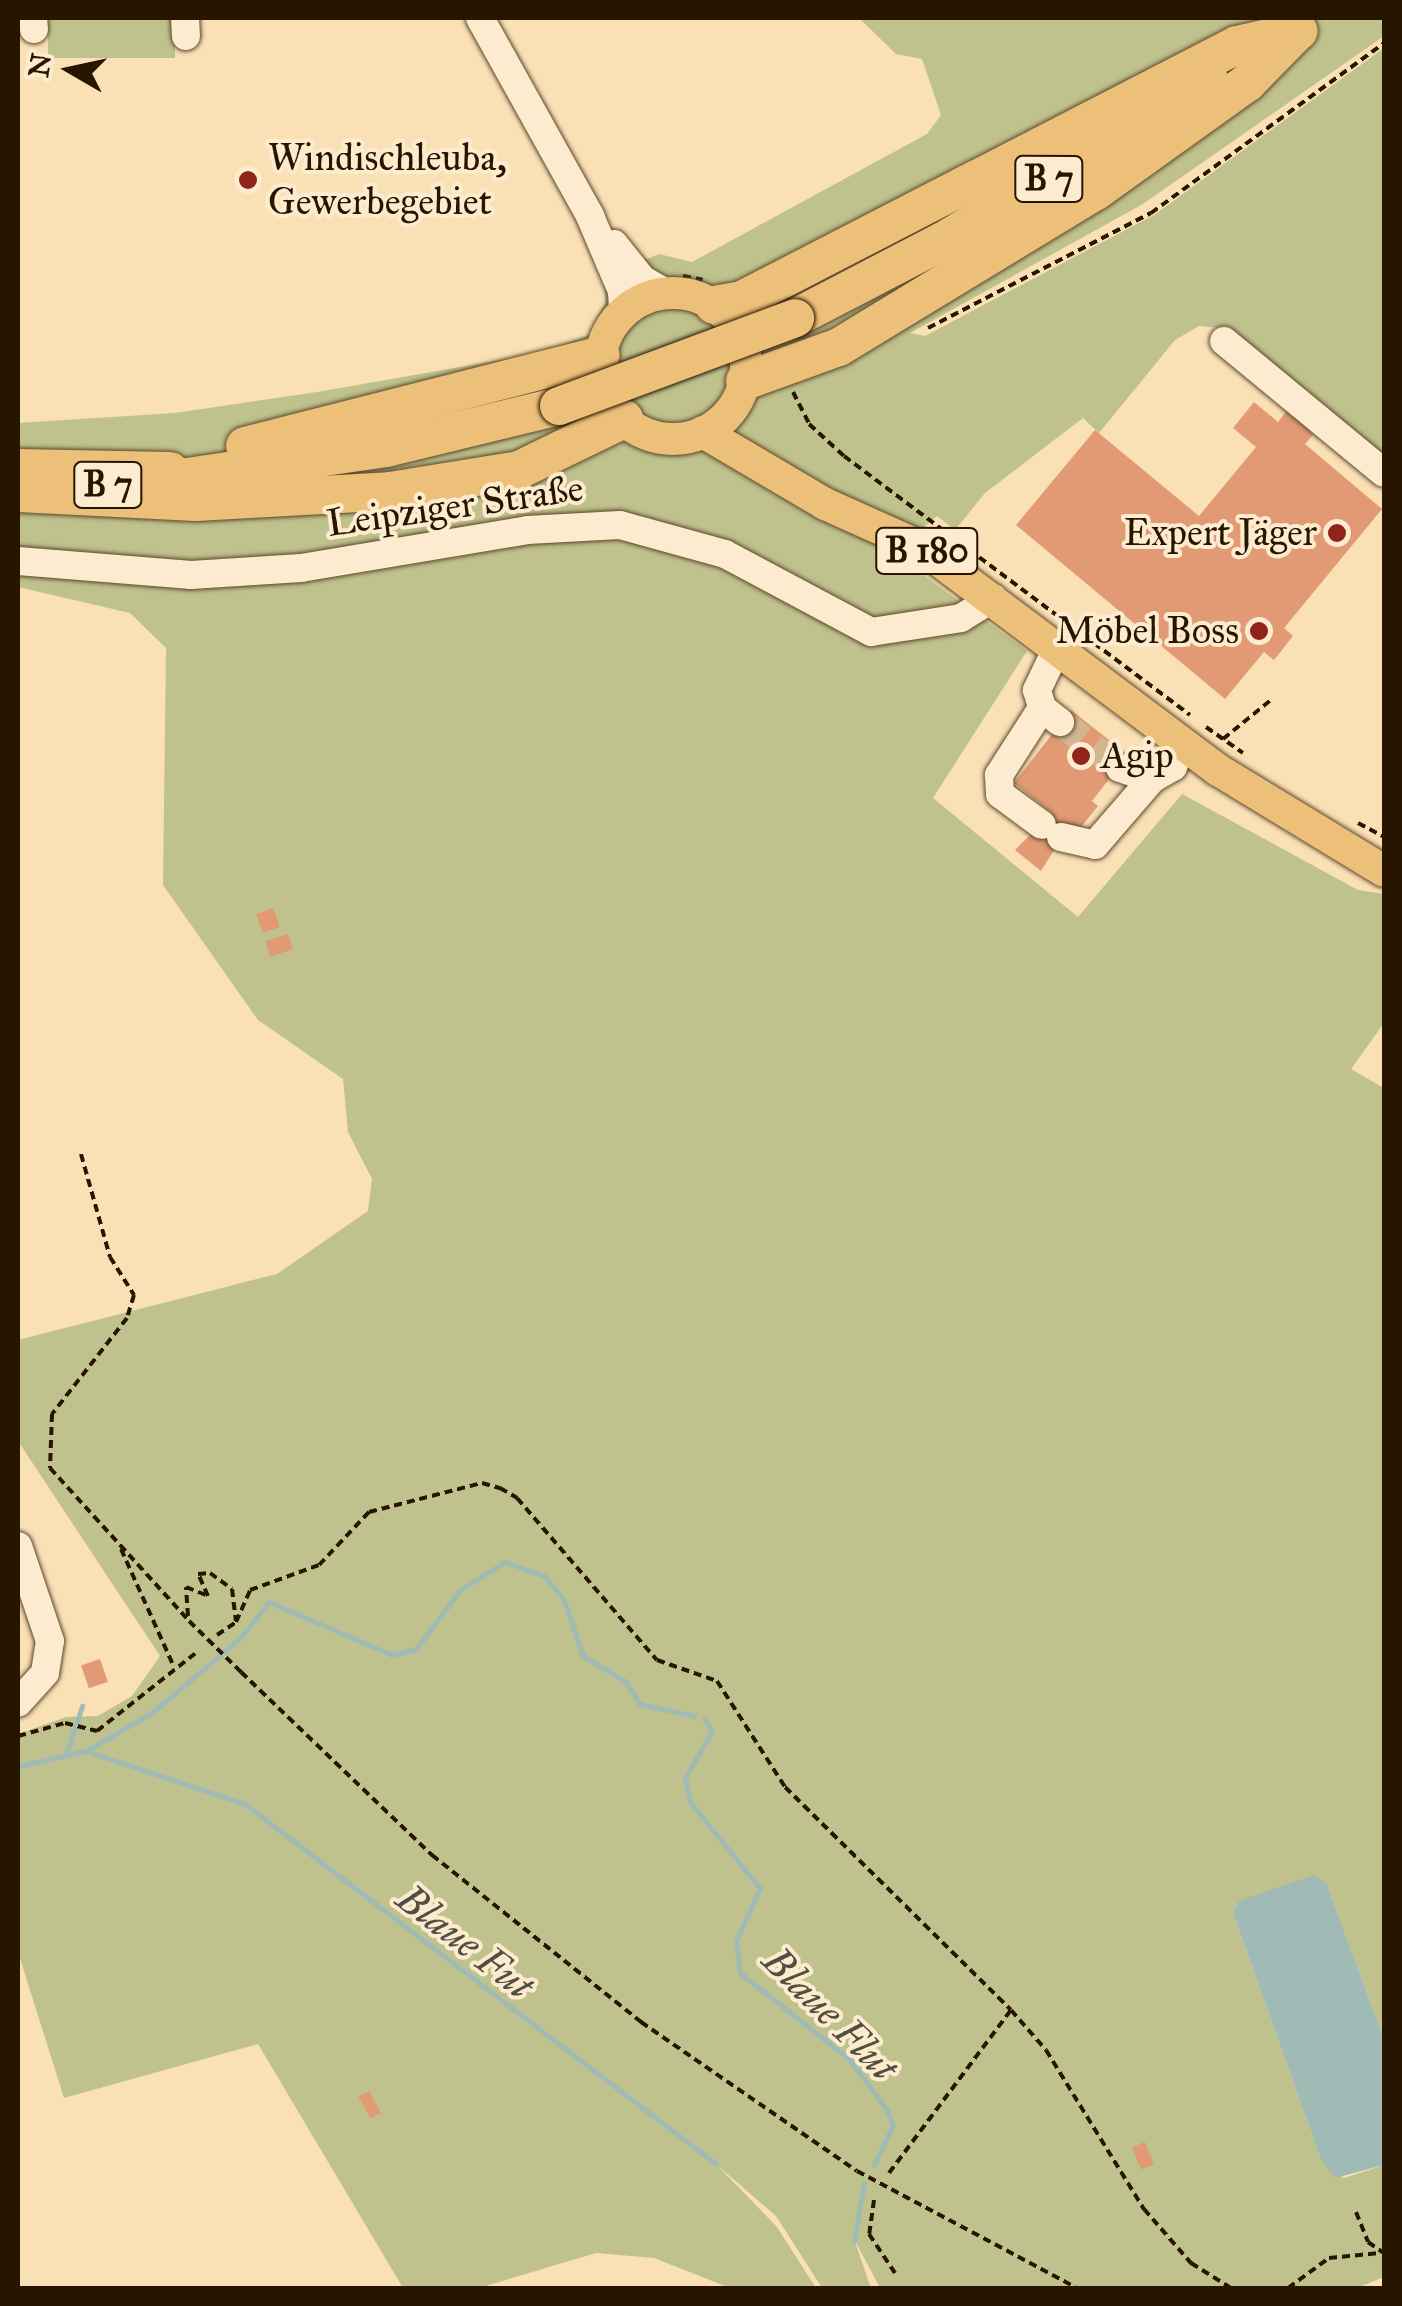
<!DOCTYPE html>
<html>
<head>
<meta charset="utf-8">
<style>
	body { margin:0 }
	#map { position:relative; width:1402px; height:2306px; overflow:hidden; background:#fae0b5; font-family:"IM FELL Great Primer",serif }
	div>[style] { position:absolute }
	.green>* { inset:0; background:#bfc28c; transform-origin:0 0 }
	.water>* { inset:0; background:#a0bbb5 }
	.stream>* { height:5px; margin:-2.5px; padding:0 2.5px; transform-origin:2.5px; border-radius:2.5px; background:#a0bbb5 }
	.building>* { inset:0; background:#e19a74; transform-origin:0 0 }
	.minor-tunnel>* { height:28px; margin-top:-14px; transform-origin:0; background:repeating-linear-gradient(90deg,#d0b791 0 28px,transparent 0 42px) }
	.path>* { height:4px; margin-top:-2px; transform-origin:0; background:repeating-linear-gradient(90deg,#271500 0 8px,transparent 0 13px) }
	.roads { filter:drop-shadow(0 0 2px #5c482d) drop-shadow(0 0 2px #5c482d) }
	.minor>* { height:28px; margin:-14px; padding:0 14px; transform-origin:14px; border-radius:14px; background:#fcebcf }
	.major>* { height:32px; margin:-16px; padding:0 16px; transform-origin:16px; border-radius:16px; background:#edc07a }
	.major>.ring { margin:-16px; padding:0; box-sizing:content-box; background:none; border:32px solid #edc07a; border-radius:50% }
	.highway>* { height:38px; margin:-19px; padding:0 19px; transform-origin:19px; border-radius:19px; background:#edc07a }
	.path-bridge>* { height:4px; margin-top:-2px; transform-origin:0; background:repeating-linear-gradient(90deg,#271500 0 8px,transparent 0 13px) }
	.bridges { filter:drop-shadow(0 0 2px #271500) drop-shadow(0 0 2px #271500) }
	.highway-bridge>* { height:38px; margin:-19px; padding:0 19px; transform-origin:19px; border-radius:19px; background:#edc07a }
	.dots>* { width:28px; height:28px; translate:-50% -50%; box-sizing:border-box; border:5px solid #fcebcf; border-radius:50% }
	span { translate:-50% -50%; white-space:nowrap; text-align:center; line-height:1.15; -webkit-text-stroke:8px #fcebcf; paint-order:stroke }
	.shield-label span { padding:2px 8px; background:#fcebcf; border:2px solid; border-radius:8px; -webkit-text-stroke-width:0 }
	.shield-label { font-size:35px; color:#271500; font-weight:700 }
	.poi-label { font-size:38px; color:#271500 }
	.left { translate:0 -50%; text-align:left }
	.right { translate:-100% -50%; text-align:right }
	.street-label { font-size:38px; color:#271500 }
	.water-label { font-size:40px; color:#514f3f; font-style:italic }
	.frame { position:absolute; inset:0; border:20px solid #271500; pointer-events:none }
	.north { position:absolute; left:20px; top:20px; width:100px; height:100px; -webkit-text-stroke:8px #fcebcf; paint-order:stroke; rotate:279deg; font-size:28px; font-weight:700; line-height:40px; text-align:center; color:#271500 }
	.north::after { content:''; display:block; margin:auto; width:35px; height:45px; background:#271500; clip-path:polygon(50% 0,100% 100%,50% 72%,0 100%) }
</style>
</head>
<body>
<div id="map">
	<div class="green">
		<i style="left:48px;top:18px;width:127px;height:40px"></i>
		<i style="clip-path:polygon(859px 18px,1384px 18px,1384px 36px,1143px 204px,910px 333px,925px 336px,1154px 215px,1384px 48px,1384px 460px,1232px 329px,1199px 326px,1175px 340px,1099px 433px,1083px 418px,985px 493px,955px 530px,937px 516px,893px 553px,1027px 651px,933px 798px,1078px 917px,1182px 794px,1358px 890px,1384px 894px,1384px 1023px,1351px 1069px,1384px 1088px,1384px 2039px,1327px 1884px,1233px 1913px,1321px 2160px,1344px 2178px,1384px 2165px,1384px 2277px,1357px 2288px,880px 2288px,854px 2239px,871px 2288px,822px 2288px,776px 2216px,717px 2165px,777px 2227px,816px 2288px,730px 2288px,654px 2258px,596px 2253px,479px 2288px,403px 2288px,258px 2044px,64px 2098px,18px 1952px,18px 1734px,66px 1717px,98px 1716px,132px 1696px,160px 1656px,18px 1441px,18px 1340px,277px 1274px,368px 1211px,372px 1179px,348px 1132px,343px 1079px,258px 1020px,163px 885px,166px 648px,130px 613px,18px 587px,18px 423px,175px 413px,317px 392px,545px 352px,590px 334px,605px 302px,604px 277px,659px 254px,692px 262px,927px 134px,941px 115px,922px 59px,896px 54px)"></i>
	</div>
	<div class="water">
		<i style="clip-path:polygon(1314px 1875px,1327px 1884px,1384px 2039px,1384px 2165px,1335px 2178px,1321px 2160px,1233px 1913px,1239px 1901px)"></i>
	</div>
	<div class="stream">
		<i style="left:704px;top:1719px;width:14px;rotate:56deg"></i>
		<i style="left:712px;top:1731px;width:54px;rotate:119.9deg"></i>
		<i style="left:685px;top:1778px;width:25px;rotate:78deg"></i>
		<i style="left:690px;top:1802px;width:111px;rotate:50.9deg"></i>
		<i style="left:760px;top:1888px;width:58px;rotate:114.4deg"></i>
		<i style="left:736px;top:1941px;width:32px;rotate:83deg"></i>
		<i style="left:740px;top:1973px;width:140px;rotate:38.3deg"></i>
		<i style="left:850px;top:2060px;width:62px;rotate:53.5deg"></i>
		<i style="left:887px;top:2110px;width:16px;rotate:68deg"></i>
		<i style="left:893px;top:2125px;width:44px;rotate:115.4deg"></i>
		<i style="left:86px;top:1751px;width:78px;rotate:-30.2deg"></i>
		<i style="left:153px;top:1712px;width:114px;rotate:-40.4deg"></i>
		<i style="left:240px;top:1638px;width:46px;rotate:-51.1deg"></i>
		<i style="left:269px;top:1602px;width:134px;rotate:23.3deg"></i>
		<i style="left:392px;top:1655px;width:25px;rotate:-14deg"></i>
		<i style="left:416px;top:1649px;width:74px;rotate:-53.3deg"></i>
		<i style="left:460px;top:1590px;width:53px;rotate:-31.9deg"></i>
		<i style="left:505px;top:1562px;width:41px;rotate:19.7deg"></i>
		<i style="left:544px;top:1576px;width:31px;rotate:50deg"></i>
		<i style="left:564px;top:1600px;width:59px;rotate:71.3deg"></i>
		<i style="left:583px;top:1656px;width:49px;rotate:30.8deg"></i>
		<i style="left:625px;top:1681px;width:27px;rotate:57deg"></i>
		<i style="left:640px;top:1704px;width:55px;rotate:12.5deg"></i>
		<i style="left:66px;top:1755px;width:52px;rotate:-71.9deg"></i>
		<i style="left:18px;top:1766px;width:70px;rotate:-12.4deg"></i>
		<i style="left:86px;top:1751px;width:168px;rotate:18.4deg"></i>
		<i style="left:245px;top:1804px;width:593px;rotate:37.39deg"></i>
		<i style="left:854px;top:2241px;width:59px;rotate:-80.2deg"></i>
	</div>
	<div class="building">
		<i style="clip-path:polygon(1254px 402px,1278px 422px,1292px 404px,1313px 435px,1305px 444px,1382px 509px,1284px 628px,1293px 636px,1274px 660px,1264px 652px,1225px 699px,1016px 525px,1095px 430px,1199px 516px,1256px 447px,1233px 428px)"></i>
		<i style="clip-path:polygon(1071px 710px,1128px 755px,1092px 801px,1098px 806px,1077px 832px,1069px 826px,1041px 871px,1015px 850px,1052px 813px,1014px 783px)"></i>
		<i style="left:273px;top:908px;width:20px;height:18px;rotate:70deg"></i>
		<i style="left:288px;top:934px;width:16px;height:24px;rotate:72deg"></i>
		<i style="left:100px;top:1659px;width:24px;height:20px;rotate:71deg"></i>
		<i style="left:369px;top:2091px;width:25px;height:12px;rotate:61deg"></i>
		<i style="left:1145px;top:2142px;width:24px;height:14px;rotate:68deg"></i>
	</div>
	<div class="minor-tunnel">
		<i style="left:1060px;top:722px;width:76px;rotate:37.5deg"></i>
	</div>
	<div class="path">
		<i style="left:683px;top:276px;width:20px;rotate:11deg"></i>
		<i style="left:928px;top:328px;width:251px;rotate:-27.3deg"></i>
		<i style="left:1151px;top:213px;width:288px;rotate:-36.1deg"></i>
		<i style="left:793px;top:392px;width:36px;rotate:63deg"></i>
		<i style="left:809px;top:424px;width:47px;rotate:42.4deg"></i>
		<i style="left:844px;top:456px;width:432px;rotate:36.8deg"></i>
		<i style="left:1206px;top:727px;width:45px;rotate:35.1deg"></i>
		<i style="left:1223px;top:739px;width:63px;rotate:-39.2deg"></i>
		<i style="left:1358px;top:823px;width:30px;rotate:28deg"></i>
		<i style="left:81px;top:1154px;width:107px;rotate:74.3deg"></i>
		<i style="left:110px;top:1257px;width:45px;rotate:57.7deg"></i>
		<i style="left:134px;top:1295px;width:24px;rotate:107deg"></i>
		<i style="left:127px;top:1318px;width:122px;rotate:128deg"></i>
		<i style="left:52px;top:1414px;width:54px;rotate:92.1deg"></i>
		<i style="left:50px;top:1468px;width:207px;rotate:47.7deg"></i>
		<i style="left:121px;top:1549px;width:129px;rotate:65.8deg"></i>
		<i style="left:188px;top:1616px;width:29px;rotate:-94deg"></i>
		<i style="left:186px;top:1587px;width:24px;rotate:22deg"></i>
		<i style="left:208px;top:1596px;width:24px;rotate:-114deg"></i>
		<i style="left:198px;top:1574px;width:12px;rotate:-5deg"></i>
		<i style="left:210px;top:1573px;width:27px;rotate:36deg"></i>
		<i style="left:232px;top:1589px;width:32px;rotate:83deg"></i>
		<i style="left:217px;top:1635px;width:23px;rotate:-34deg"></i>
		<i style="left:236px;top:1622px;width:35px;rotate:-66deg"></i>
		<i style="left:250px;top:1590px;width:73px;rotate:-19.9deg"></i>
		<i style="left:319px;top:1565px;width:73px;rotate:-46.7deg"></i>
		<i style="left:369px;top:1512px;width:117px;rotate:-14.4deg"></i>
		<i style="left:482px;top:1483px;width:19px;rotate:16deg"></i>
		<i style="left:500px;top:1488px;width:20px;rotate:30deg"></i>
		<i style="left:517px;top:1498px;width:214px;rotate:49.2deg"></i>
		<i style="left:657px;top:1660px;width:64px;rotate:19.3deg"></i>
		<i style="left:717px;top:1681px;width:126px;rotate:57.3deg"></i>
		<i style="left:785px;top:1787px;width:317px;rotate:44.6deg"></i>
		<i style="left:241px;top:1672px;width:265px;rotate:43.8deg"></i>
		<i style="left:432px;top:1855px;width:268px;rotate:38.6deg"></i>
		<i style="left:641px;top:2022px;width:262px;rotate:34.6deg"></i>
		<i style="left:857px;top:2171px;width:249px;rotate:28deg"></i>
		<i style="left:18px;top:1736px;width:49px;rotate:-15.5deg"></i>
		<i style="left:65px;top:1723px;width:33px;rotate:14deg"></i>
		<i style="left:97px;top:1731px;width:127px;rotate:-38.3deg"></i>
		<i style="left:889px;top:2173px;width:204px;rotate:-53.2deg"></i>
		<i style="left:1011px;top:2010px;width:53px;rotate:48.8deg"></i>
		<i style="left:1046px;top:2050px;width:187px;rotate:58.4deg"></i>
		<i style="left:1144px;top:2209px;width:72px;rotate:49deg"></i>
		<i style="left:1191px;top:2263px;width:47px;rotate:32deg"></i>
		<i style="left:874px;top:2200px;width:34px;rotate:98deg"></i>
		<i style="left:869px;top:2234px;width:47px;rotate:56.3deg"></i>
		<i style="left:1356px;top:2212px;width:32px;rotate:68deg"></i>
		<i style="left:1368px;top:2242px;width:19px;rotate:35deg"></i>
		<i style="left:1288px;top:2288px;width:51px;rotate:-36.2deg"></i>
		<i style="left:1329px;top:2258px;width:51px;rotate:-5.6deg"></i>
	</div>
	<div class="roads">
		<div class="minor">
			<i style="left:33px;top:18px;width:11px;rotate:85deg"></i>
			<i style="left:185px;top:18px;width:18px;rotate:87deg"></i>
			<i style="left:480px;top:18px;width:227px;rotate:60.9deg"></i>
			<i style="left:590px;top:216px;width:82px;rotate:66.9deg"></i>
			<i style="left:622px;top:291px;width:21px;rotate:87deg"></i>
			<i style="left:614px;top:244px;width:45px;rotate:51.3deg"></i>
			<i style="left:642px;top:279px;width:28px;rotate:30deg"></i>
			<i style="left:1224px;top:341px;width:207px;rotate:39.5deg"></i>
			<i style="left:18px;top:561px;width:174px;rotate:4.6deg"></i>
			<i style="left:191px;top:575px;width:110px;rotate:-3.6deg"></i>
			<i style="left:301px;top:568px;width:229px;rotate:-9.5deg"></i>
			<i style="left:527px;top:530px;width:93px;rotate:-3.1deg"></i>
			<i style="left:620px;top:525px;width:109px;rotate:15.4deg"></i>
			<i style="left:725px;top:554px;width:166px;rotate:28.1deg"></i>
			<i style="left:871px;top:632px;width:91px;rotate:-8.8deg"></i>
			<i style="left:961px;top:618px;width:38px;rotate:-32deg"></i>
			<i style="left:1057px;top:648px;width:47px;rotate:115.5deg"></i>
			<i style="left:1037px;top:690px;width:19px;rotate:74deg"></i>
			<i style="left:1042px;top:708px;width:23px;rotate:38deg"></i>
			<i style="left:1042px;top:708px;width:80px;rotate:122.7deg"></i>
			<i style="left:999px;top:775px;width:19px;rotate:87deg"></i>
			<i style="left:1000px;top:794px;width:52px;rotate:36.4deg"></i>
			<i style="left:1120px;top:768px;width:34px;rotate:19deg"></i>
			<i style="left:1152px;top:779px;width:24px;rotate:-30deg"></i>
			<i style="left:1173px;top:767px;width:25px;rotate:-69deg"></i>
			<i style="left:1061px;top:837px;width:35px;rotate:13deg"></i>
			<i style="left:1095px;top:845px;width:87px;rotate:-49.2deg"></i>
			<i style="left:18px;top:1546px;width:100px;rotate:71.4deg"></i>
			<i style="left:50px;top:1641px;width:32px;rotate:99deg"></i>
			<i style="left:45px;top:1673px;width:40px;rotate:132deg"></i>
		</div>
		<div class="major">
			<i class="ring" style="left:600px;top:293px;width:114px;height:114px"></i>
			<i style="left:703px;top:432px;width:142px;rotate:30.5deg"></i>
			<i style="left:825px;top:504px;width:105px;rotate:24.1deg"></i>
			<i style="left:921px;top:547px;width:371px;rotate:36.9deg"></i>
			<i style="left:1218px;top:770px;width:194px;rotate:31.3deg"></i>
		</div>
		<div class="highway">
			<i style="left:714px;top:305px;width:28px;rotate:-10deg"></i>
			<i style="left:742px;top:300px;width:557px;rotate:-27.26deg"></i>
			<i style="left:1237px;top:45px;width:63px;rotate:-12.9deg"></i>
			<i style="left:795px;top:318px;width:167px;rotate:-27.5deg"></i>
			<i style="left:943px;top:241px;width:311px;rotate:-30.8deg"></i>
			<i style="left:745px;top:381px;width:100px;rotate:-19.9deg"></i>
			<i style="left:839px;top:347px;width:301px;rotate:-31.3deg"></i>
			<i style="left:1096px;top:191px;width:186px;rotate:-35.6deg"></i>
			<i style="left:1247px;top:83px;width:73px;rotate:-45.6deg"></i>
			<i style="left:245px;top:446px;width:367px;rotate:-14.3deg"></i>
			<i style="left:18px;top:468px;width:152px;rotate:1.1deg"></i>
			<i style="left:139px;top:484px;width:250px;rotate:-8.3deg"></i>
			<i style="left:386px;top:448px;width:178px;rotate:-13.6deg"></i>
			<i style="left:18px;top:493px;width:178px;rotate:2.9deg"></i>
			<i style="left:196px;top:502px;width:194px;rotate:-3.2deg"></i>
			<i style="left:390px;top:491px;width:131px;rotate:-9.2deg"></i>
			<i style="left:519px;top:470px;width:117px;rotate:-25.9deg"></i>
		</div>
	</div>
	<div class="path-bridge">
		<i style="left:189px;top:1621px;width:73px;rotate:44.4deg"></i>
	</div>
	<div class="bridges">
		<div class="highway-bridge">
			<i style="left:559px;top:406px;width:252px;rotate:-20.4deg"></i>
		</div>
	</div>
	<div class="dots">
		<i style="left:248px;top:180px;background:#8f2418"></i>
		<i style="left:1337px;top:533px;background:#8f2418"></i>
		<i style="left:1259px;top:631px;background:#8f2418"></i>
		<i style="left:1081px;top:756px;background:#8f2418"></i>
	</div>
	<div class="shield-label">
		<span style="left:1049px;top:179px">B 7</span>
		<span style="left:108px;top:485px">B 7</span>
		<span style="left:927px;top:551px">B 180</span>
	</div>
	<div class="poi-label">
		<span class="left" style="left:268px;top:180px">Windischleuba,<br>Gewerbegebiet</span>
		<span class="right" style="left:1317px;top:533px">Expert Jäger</span>
		<span class="right" style="left:1239px;top:631px">Möbel Boss</span>
		<span class="left" style="left:1101px;top:756px">Agip</span>
	</div>
	<div class="street-label">
		<span style="left:455px;top:506px;rotate:-8deg">Leipziger Straße</span>
	</div>
	<div class="water-label">
		<span style="left:465px;top:1942px;rotate:38deg">Blaue Fut</span>
		<span style="left:830px;top:2014px;rotate:45deg">Blaue Flut</span>
	</div>
	<div class="frame"></div>
	<div class="north">N</div>
</div>
</body>
</html>
